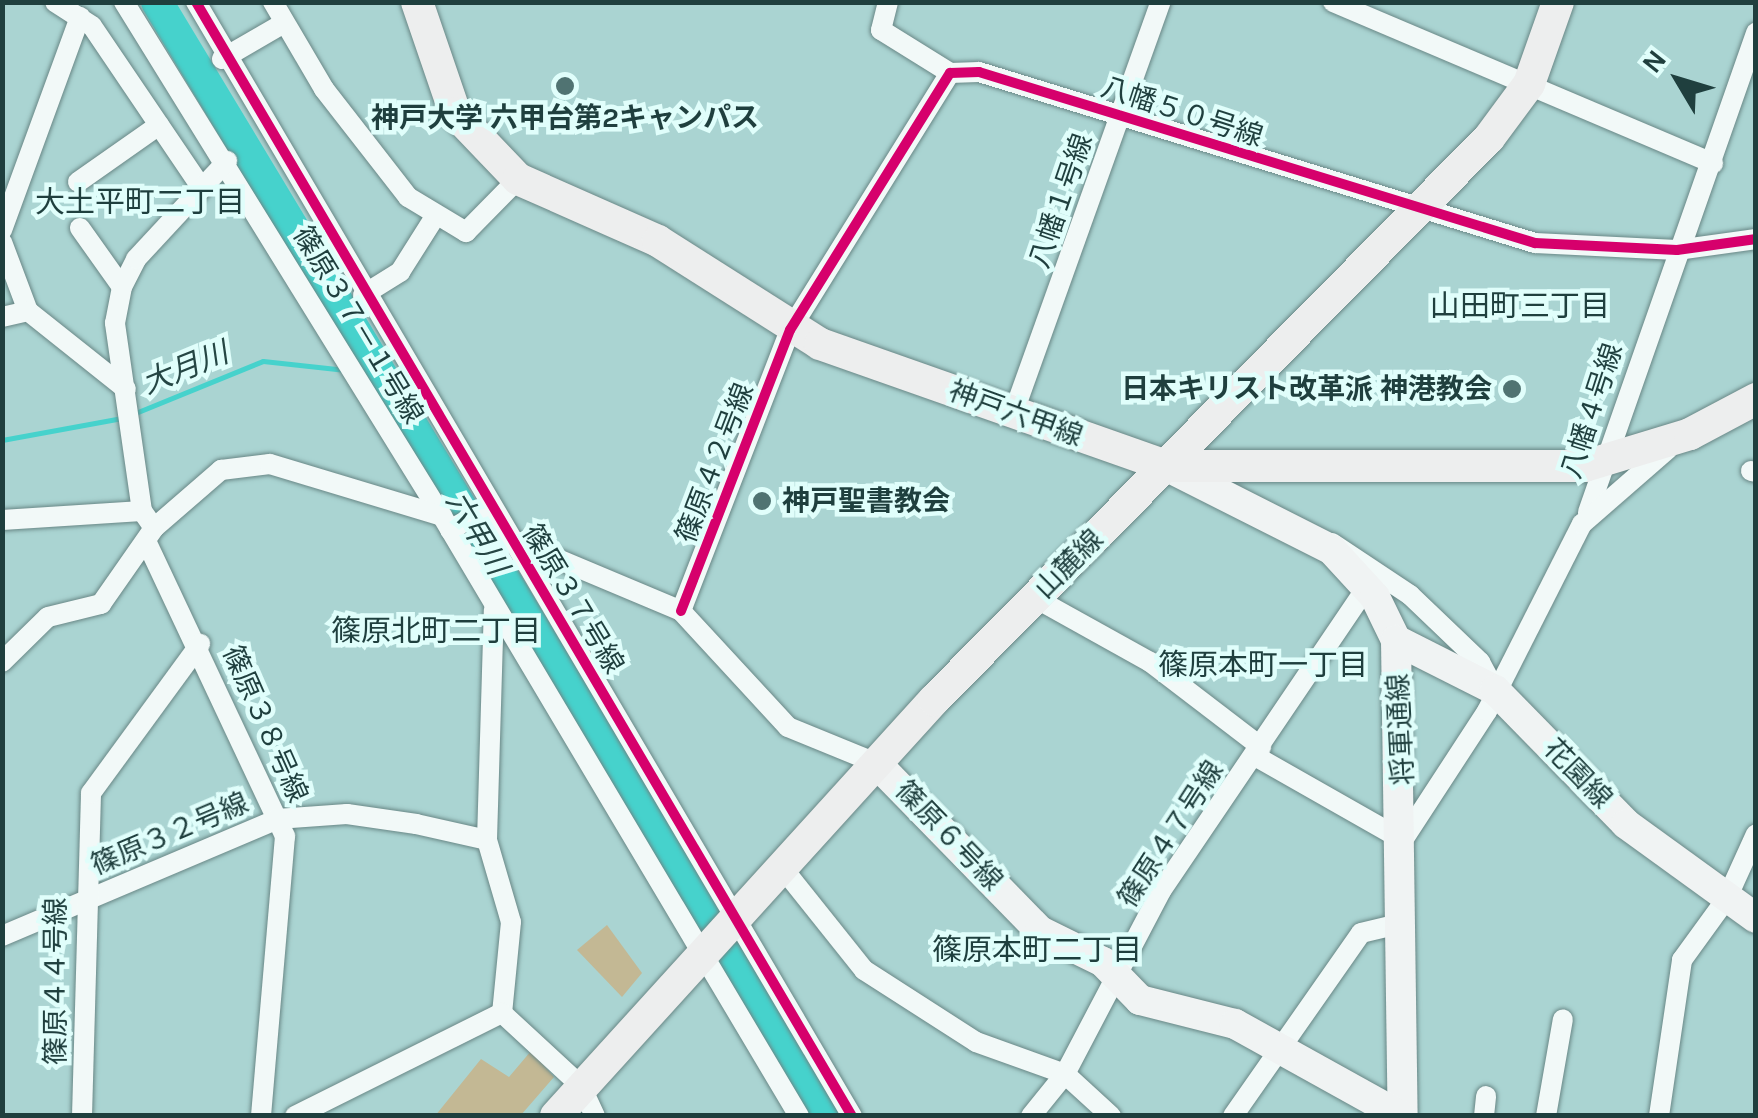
<!DOCTYPE html>
<html>
<head>
<meta charset="utf-8">
<style>
	body { margin:0 }
	#map { position:relative; width:1758px; height:1118px; overflow:hidden; background:#aad4d2; font-family:Karla,"Noto Sans JP",sans-serif }
	div>[style] { position:absolute }
	.green>* { inset:0; background:#c3b894 }
	.stream>* { height:5px; margin:-2.5px; padding:0 2.5px; transform-origin:2.5px; border-radius:2.5px; background:#46d2cc }
	.river>* { height:32px; margin:-16px; padding:0 16px; transform-origin:16px; border-radius:16px; background:#46d2cc }
	.roads { filter:drop-shadow(0 0 2px #698786) drop-shadow(0 0 2px #698786) }
	.street>* { height:20px; margin:-10px; padding:0 10px; transform-origin:10px; border-radius:10px; background:#f2f9f8 }
	.secondary>* { height:30px; margin:-15px; padding:0 15px; transform-origin:15px; border-radius:15px; background:#f0f3f3 }
	.primary>* { height:32px; margin:-16px; padding:0 16px; transform-origin:16px; border-radius:16px; background:#edeeee }
	.cycleway>* { height:10px; margin:-5px; padding:0 5px; transform-origin:5px; border-radius:5px; background:#d6006c }
	.dots>* { width:28px; height:28px; translate:-50% -50%; box-sizing:border-box; border:5px solid #e0fefb; border-radius:50% }
	span { translate:-50% -50%; white-space:nowrap; text-align:center; line-height:1.15; -webkit-text-stroke:9px #e0fefb; paint-order:stroke }
	.street-label { font-size:28px; color:#1f3f3e }
	.poi-label { font-size:28px; color:#1f3f3e; font-weight:700 }
	.right { translate:-100% -50%; text-align:right }
	.left { translate:0 -50%; text-align:left }
	.neighbourhood-label { font-size:30px; color:#1f3f3e }
	.water-label { font-size:30px; color:#254644; font-style:italic }
	.frame { position:absolute; inset:0; border:5px solid #1f3f3e; pointer-events:none }
	.north { position:absolute; left:1628px; top:30px; width:100px; height:100px; -webkit-text-stroke:8px #e0fefb; paint-order:stroke; rotate:308deg; font-size:28px; font-weight:700; line-height:40px; text-align:center; color:#1f3f3e }
	.north::after { content:''; display:block; margin:auto; width:35px; height:45px; background:#1f3f3e; clip-path:polygon(50% 0,100% 100%,50% 72%,0 100%) }
</style>
</head>
<body>
<div id="map">
	<div class="green">
		<i style="clip-path:polygon(607px 925px,642px 973px,622px 997px,577px 950px)"></i>
		<i style="clip-path:polygon(531px 1051px,554px 1077px,521px 1115px,435px 1116px,481px 1059px,509px 1077px)"></i>
	</div>
	<div class="stream">
		<i style="left:362px;top:372px;width:24px;rotate:7deg"></i>
		<i style="left:133px;top:414px;width:140px;rotate:-22.2deg"></i>
		<i style="left:263px;top:361px;width:83px;rotate:6.2deg"></i>
		<i style="left:2px;top:440px;width:122px;rotate:-10.4deg"></i>
	</div>
	<div class="river">
		<i style="left:157px;top:2px;width:1300px;rotate:58.94deg"></i>
	</div>
	<div class="roads">
		<div class="street">
			<i style="left:55px;top:2px;width:44px;rotate:33deg"></i>
			<i style="left:92px;top:26px;width:194px;rotate:55.9deg"></i>
			<i style="left:124px;top:2px;width:604px;rotate:58.26deg"></i>
			<i style="left:196px;top:2px;width:1293px;rotate:59.51deg"></i>
			<i style="left:273px;top:2px;width:101px;rotate:59.6deg"></i>
			<i style="left:324px;top:89px;width:137px;rotate:52.1deg"></i>
			<i style="left:408px;top:197px;width:68px;rotate:31.1deg"></i>
			<i style="left:466px;top:232px;width:74px;rotate:-45.5deg"></i>
			<i style="left:888px;top:2px;width:29px;rotate:104deg"></i>
			<i style="left:881px;top:30px;width:81px;rotate:31.9deg"></i>
			<i style="left:1333px;top:2px;width:413px;rotate:23deg"></i>
			<i style="left:222px;top:59px;width:72px;rotate:-30.1deg"></i>
			<i style="left:78px;top:182px;width:99px;rotate:-35.1deg"></i>
			<i style="left:80px;top:228px;width:72px;rotate:54.6deg"></i>
			<i style="left:2px;top:230px;width:227px;rotate:-69.9deg"></i>
			<i style="left:2px;top:242px;width:74px;rotate:69.4deg"></i>
			<i style="left:28px;top:311px;width:125px;rotate:38.5deg"></i>
			<i style="left:363px;top:295px;width:44px;rotate:-31.9deg"></i>
			<i style="left:400px;top:272px;width:67px;rotate:-57.7deg"></i>
			<i style="left:2px;top:317px;width:27px;rotate:-13deg"></i>
			<i style="left:1012px;top:417px;width:441px;rotate:-70.3deg"></i>
			<i style="left:1751px;top:471px;width:5px;rotate:11deg"></i>
			<i style="left:1588px;top:512px;width:508px;rotate:-70.67deg"></i>
			<i style="left:2px;top:520px;width:140px;rotate:-3.7deg"></i>
			<i style="left:154px;top:528px;width:21px;rotate:-125deg"></i>
			<i style="left:142px;top:511px;width:190px;rotate:-98.2deg"></i>
			<i style="left:115px;top:323px;width:37px;rotate:-79deg"></i>
			<i style="left:122px;top:287px;width:31px;rotate:-63deg"></i>
			<i style="left:136px;top:259px;width:134px;rotate:-47.1deg"></i>
			<i style="left:450px;top:530px;width:46px;rotate:-29.9deg"></i>
			<i style="left:510px;top:539px;width:186px;rotate:22.8deg"></i>
			<i style="left:681px;top:611px;width:158px;rotate:47.3deg"></i>
			<i style="left:788px;top:727px;width:95px;rotate:22.2deg"></i>
			<i style="left:1332px;top:543px;width:94px;rotate:33.7deg"></i>
			<i style="left:1410px;top:595px;width:97px;rotate:43.7deg"></i>
			<i style="left:1480px;top:662px;width:30px;rotate:62deg"></i>
			<i style="left:148px;top:545px;width:322px;rotate:64.8deg"></i>
			<i style="left:285px;top:836px;width:281px;rotate:94.9deg"></i>
			<i style="left:1035px;top:598px;width:132px;rotate:29.1deg"></i>
			<i style="left:1150px;top:662px;width:140px;rotate:37.4deg"></i>
			<i style="left:681px;top:611px;width:301px;rotate:-68.8deg"></i>
			<i style="left:790px;top:330px;width:303px;rotate:-58.1deg"></i>
			<i style="left:950px;top:73px;width:29px;rotate:-2deg"></i>
			<i style="left:979px;top:72px;width:582px;rotate:17.1deg"></i>
			<i style="left:1535px;top:243px;width:142px;rotate:2.8deg"></i>
			<i style="left:1677px;top:250px;width:80px;rotate:-7.9deg"></i>
			<i style="left:2px;top:662px;width:64px;rotate:-44.4deg"></i>
			<i style="left:48px;top:617px;width:55px;rotate:-13.8deg"></i>
			<i style="left:101px;top:604px;width:93px;rotate:-55.1deg"></i>
			<i style="left:154px;top:528px;width:89px;rotate:-40.9deg"></i>
			<i style="left:221px;top:470px;width:49px;rotate:-7deg"></i>
			<i style="left:270px;top:464px;width:180px;rotate:16.8deg"></i>
			<i style="left:442px;top:516px;width:698px;rotate:59.25deg"></i>
			<i style="left:1255px;top:756px;width:170px;rotate:29.6deg"></i>
			<i style="left:1403px;top:840px;width:154px;rotate:-56.9deg"></i>
			<i style="left:1487px;top:711px;width:210px;rotate:-63.1deg"></i>
			<i style="left:1582px;top:524px;width:114px;rotate:-41.1deg"></i>
			<i style="left:487px;top:840px;width:230px;rotate:-88.3deg"></i>
			<i style="left:781px;top:866px;width:133px;rotate:51.4deg"></i>
			<i style="left:864px;top:970px;width:133px;rotate:32.7deg"></i>
			<i style="left:976px;top:1042px;width:95px;rotate:19.8deg"></i>
			<i style="left:1065px;top:1074px;width:62px;rotate:42.4deg"></i>
			<i style="left:2px;top:936px;width:299px;rotate:-23deg"></i>
			<i style="left:277px;top:819px;width:70px;rotate:-4.1deg"></i>
			<i style="left:347px;top:814px;width:70px;rotate:8.2deg"></i>
			<i style="left:416px;top:824px;width:73px;rotate:12.7deg"></i>
			<i style="left:487px;top:840px;width:85px;rotate:73.7deg"></i>
			<i style="left:511px;top:922px;width:91px;rotate:95.6deg"></i>
			<i style="left:502px;top:1013px;width:108px;rotate:42.7deg"></i>
			<i style="left:581px;top:1086px;width:33px;rotate:65deg"></i>
			<i style="left:82px;top:1116px;width:323px;rotate:-88.4deg"></i>
			<i style="left:91px;top:793px;width:185px;rotate:-53.8deg"></i>
			<i style="left:295px;top:1116px;width:231px;rotate:-26.5deg"></i>
			<i style="left:1031px;top:1116px;width:54px;rotate:-51deg"></i>
			<i style="left:1065px;top:1074px;width:207px;rotate:-62.3deg"></i>
			<i style="left:1161px;top:891px;width:367px;rotate:-55.9deg"></i>
			<i style="left:1233px;top:1116px;width:223px;rotate:-55deg"></i>
			<i style="left:1361px;top:933px;width:43px;rotate:-13.4deg"></i>
			<i style="left:1484px;top:1116px;width:20px;rotate:-84deg"></i>
			<i style="left:1546px;top:1116px;width:98px;rotate:-80.1deg"></i>
			<i style="left:1659px;top:1116px;width:158px;rotate:-81.6deg"></i>
			<i style="left:1682px;top:960px;width:77px;rotate:-54deg"></i>
			<i style="left:1727px;top:898px;width:70px;rotate:-65.6deg"></i>
		</div>
		<div class="secondary">
			<i style="left:1166px;top:466px;width:186px;rotate:26.8deg"></i>
			<i style="left:1332px;top:550px;width:64px;rotate:47.5deg"></i>
			<i style="left:1375px;top:597px;width:48px;rotate:64deg"></i>
			<i style="left:1396px;top:640px;width:476px;rotate:89.2deg"></i>
			<i style="left:1396px;top:640px;width:111px;rotate:26.8deg"></i>
			<i style="left:1495px;top:690px;width:187px;rotate:45.6deg"></i>
			<i style="left:1626px;top:824px;width:160px;rotate:35.9deg"></i>
			<i style="left:876px;top:763px;width:235px;rotate:45.7deg"></i>
			<i style="left:1040px;top:931px;width:70px;rotate:26.2deg"></i>
			<i style="left:1103px;top:962px;width:53px;rotate:45.8deg"></i>
			<i style="left:1140px;top:1000px;width:98px;rotate:14.2deg"></i>
			<i style="left:1235px;top:1024px;width:190px;rotate:29deg"></i>
		</div>
		<div class="primary">
			<i style="left:417px;top:2px;width:117px;rotate:71.1deg"></i>
			<i style="left:455px;top:113px;width:91px;rotate:46.3deg"></i>
			<i style="left:518px;top:179px;width:153px;rotate:23.9deg"></i>
			<i style="left:658px;top:241px;width:192px;rotate:32.4deg"></i>
			<i style="left:820px;top:344px;width:367px;rotate:19.4deg"></i>
			<i style="left:1166px;top:466px;width:419px"></i>
			<i style="left:1585px;top:466px;width:110px;rotate:-16.9deg"></i>
			<i style="left:1690px;top:434px;width:75px;rotate:-27.9deg"></i>
			<i style="left:556px;top:1116px;width:562px;rotate:-47.74deg"></i>
			<i style="left:934px;top:700px;width:790px;rotate:-45.36deg"></i>
			<i style="left:1489px;top:138px;width:67px;rotate:-53.5deg"></i>
			<i style="left:1529px;top:84px;width:87px;rotate:-70.5deg"></i>
		</div>
	</div>
	<div class="cycleway">
		<i style="left:196px;top:2px;width:1293px;rotate:59.51deg"></i>
		<i style="left:681px;top:611px;width:301px;rotate:-68.8deg"></i>
		<i style="left:790px;top:330px;width:303px;rotate:-58.1deg"></i>
		<i style="left:950px;top:73px;width:29px;rotate:-2deg"></i>
		<i style="left:979px;top:72px;width:582px;rotate:17.1deg"></i>
		<i style="left:1535px;top:243px;width:142px;rotate:2.8deg"></i>
		<i style="left:1677px;top:250px;width:80px;rotate:-7.9deg"></i>
	</div>
	<div class="dots">
		<i style="left:565px;top:86px;background:#507372"></i>
		<i style="left:1512px;top:389px;background:#507372"></i>
		<i style="left:762px;top:501px;background:#507372"></i>
	</div>
	<div class="street-label">
		<span style="left:1182px;top:112px;rotate:18deg">八幡５０号線</span>
		<span style="left:1061px;top:201px;rotate:-71deg">八幡１号線</span>
		<span style="left:358px;top:325px;rotate:59deg">篠原３７－１号線</span>
		<span style="left:1592px;top:411px;rotate:-72deg">八幡４号線</span>
		<span style="left:1016px;top:414px;rotate:20deg">神戸六甲線</span>
		<span style="left:715px;top:463px;rotate:-69deg">篠原４２号線</span>
		<span style="left:1069px;top:564px;rotate:-45deg">山麓線</span>
		<span style="left:573px;top:599px;rotate:59deg">篠原３７号線</span>
		<span style="left:265px;top:724px;rotate:66deg">篠原３８号線</span>
		<span style="left:1401px;top:729px;rotate:-93deg">将軍通線</span>
		<span style="left:1578px;top:774px;rotate:46deg">花園線</span>
		<span style="left:170px;top:834px;rotate:-23deg">篠原３２号線</span>
		<span style="left:1171px;top:834px;rotate:-57deg">篠原４７号線</span>
		<span style="left:949px;top:836px;rotate:46deg">篠原６号線</span>
		<span style="left:56px;top:981px;rotate:-90deg">篠原４４号線</span>
	</div>
	<div class="poi-label">
		<span style="left:565px;top:118px">神戸大学 六甲台第2キャンパス</span>
		<span class="right" style="left:1492px;top:389px">日本キリスト改革派 神港教会</span>
		<span class="left" style="left:782px;top:501px">神戸聖書教会</span>
	</div>
	<div class="neighbourhood-label">
		<span style="left:140px;top:202px">大土平町二丁目</span>
		<span style="left:1520px;top:306px">山田町三丁目</span>
		<span style="left:436px;top:631px">篠原北町二丁目</span>
		<span style="left:1263px;top:665px">篠原本町一丁目</span>
		<span style="left:1037px;top:950px">篠原本町二丁目</span>
	</div>
	<div class="water-label">
		<span style="left:185px;top:368px;rotate:-22deg">大月川</span>
		<span style="left:477px;top:533px;rotate:59deg">六甲川</span>
	</div>
	<div class="frame"></div>
	<div class="north">N</div>
</div>
</body>
</html>
